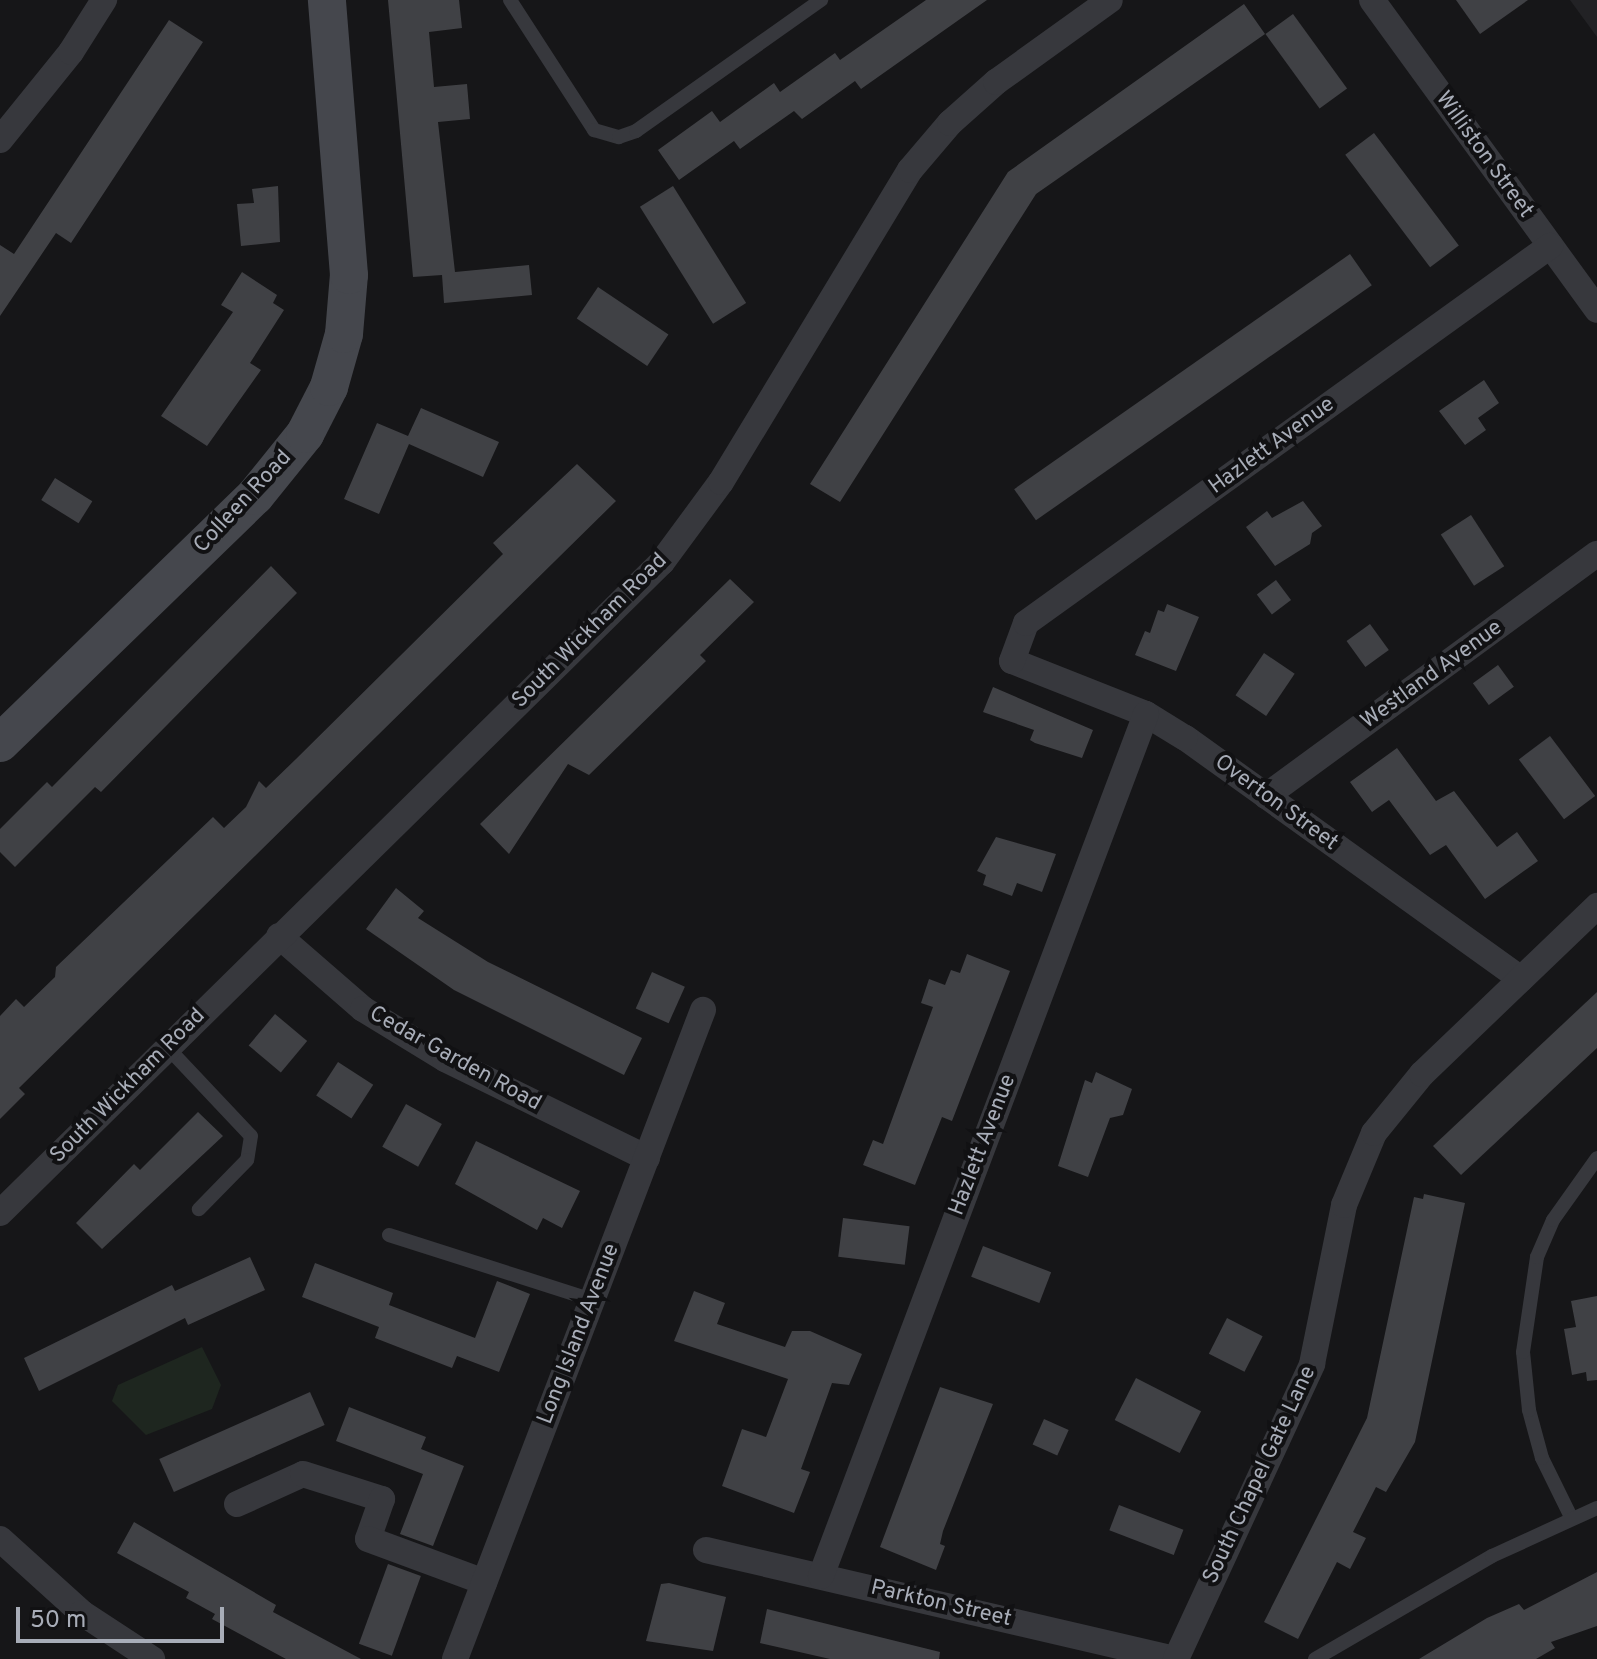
<!DOCTYPE html>
<html>
<head>
<meta charset="utf-8">
<style>
	body { margin:0 }
	#map { position:relative; width:1597px; height:1659px; overflow:hidden; background:#161618; font-family:Overpass,sans-serif }
	div>[style] { position:absolute }
	.built>* { inset:0; background:#222225 }
	.green>* { inset:0; background:#1e261f }
	.building>* { inset:0; background:#404145; transform-origin:0 0 }
	.lane>* { height:14px; margin:-7px; padding:0 7px; transform-origin:7px; border-radius:7px; background:#37383d }
	.street>* { height:26px; margin:-13px; padding:0 13px; transform-origin:13px; border-radius:13px; background:#37383d }
	.secondary>* { height:38px; margin:-19px; padding:0 19px; transform-origin:19px; border-radius:19px; background:#45474d }
	span { translate:-50% -50%; white-space:nowrap; text-align:center; line-height:1.15; -webkit-text-stroke:8px #111113; paint-order:stroke }
	.street-label { font-size:22px; color:#a8adb8 }
	.scale { position:absolute; left:16px; top:1607px; width:208px; height:36px; box-sizing:border-box; border:4px solid #a8adb8; border-top:0; padding-left:10px; font-size:24px; line-height:28px; white-space:nowrap; color:#a8adb8; -webkit-text-stroke:6px #111113; paint-order:stroke }
</style>
</head>
<body>
<div id="map">
	<div class="built">
		<i style="clip-path:polygon(1570px 0,1597px 0,1597px 37px)"></i>
	</div>
	<div class="green">
		<i style="clip-path:polygon(202px 1347px,221px 1385px,212px 1409px,146px 1435px,112px 1401px,118px 1385px)"></i>
	</div>
	<div class="building">
		<i style="clip-path:polygon(388px 0,459px 0,462px 28px,429px 32px,434px 87px,467px 84px,470px 119px,438px 122px,455px 272px,529px 265px,532px 295px,444px 303px,442px 275px,413px 277px)"></i>
		<i style="clip-path:polygon(926px 0,987px 0,861px 89px,855px 81px,802px 119px,794px 111px,740px 149px,734px 141px,679px 180px,658px 150px,712px 111px,720px 122px,774px 83px,780px 92px,835px 53px,840px 60px)"></i>
		<i style="clip-path:polygon(1456px 0,1528px 0,1480px 34px)"></i>
		<i style="clip-path:polygon(1244px 4px,1265px 34px,1036px 194px,840px 502px,810px 484px,1008px 172px)"></i>
		<i style="left:1293px;top:14px;width:92px;height:34px;rotate:54deg"></i>
		<i style="clip-path:polygon(169px 20px,203px 42px,71px 243px,56px 233px,0 316px,0 245px,14px 254px)"></i>
		<i style="left:1374px;top:133px;width:141px;height:36px;rotate:53deg"></i>
		<i style="clip-path:polygon(278px 186px,280px 242px,241px 246px,237px 204px,254px 203px,252px 189px)"></i>
		<i style="left:673px;top:186px;width:138px;height:39px;rotate:58deg"></i>
		<i style="left:1350px;top:254px;width:38px;height:410px;rotate:55deg"></i>
		<i style="clip-path:polygon(242px 272px,277px 295px,273px 303px,284px 310px,250px 363px,261px 370px,207px 446px,161px 416px,233px 312px,221px 305px)"></i>
		<i style="left:598px;top:287px;width:85px;height:38px;rotate:34deg"></i>
		<i style="clip-path:polygon(1484px 380px,1499px 403px,1478px 418px,1486px 430px,1465px 445px,1439px 411px)"></i>
		<i style="clip-path:polygon(421px 408px,499px 442px,483px 477px,409px 444px,379px 514px,344px 499px,377px 423px,408px 436px)"></i>
		<i style="clip-path:polygon(577px 464px,616px 501px,19px 1088px,25px 1094px,0 1119px,0 1016px,16px 999px,24px 1007px,55px 977px,56px 967px,213px 817px,224px 828px,246px 807px,259px 781px,266px 788px,296px 759px,503px 554px,493px 543px)"></i>
		<i style="left:55px;top:478px;width:44px;height:26px;rotate:32deg"></i>
		<i style="clip-path:polygon(1303px 501px,1322px 526px,1312px 533px,1310px 544px,1275px 566px,1246px 527px,1267px 511px,1272px 518px)"></i>
		<i style="left:1471px;top:515px;width:61px;height:36px;rotate:57deg"></i>
		<i style="clip-path:polygon(271px 566px,297px 593px,101px 792px,95px 787px,15px 867px,0 852px,0 829px,47px 782px,52px 787px)"></i>
		<i style="clip-path:polygon(730px 579px,754px 602px,700px 655px,706px 661px,589px 775px,568px 764px,509px 854px,480px 824px)"></i>
		<i style="left:1276px;top:580px;width:25px;height:24px;rotate:53deg"></i>
		<i style="clip-path:polygon(1167px 604px,1199px 617px,1176px 671px,1135px 655px,1145px 631px,1150px 633px,1158px 610px,1164px 612px)"></i>
		<i style="left:1370px;top:624px;width:32px;height:29px;rotate:54deg"></i>
		<i style="left:1264px;top:653px;width:37px;height:51px;rotate:34deg"></i>
		<i style="left:1498px;top:665px;width:27px;height:31px;rotate:54deg"></i>
		<i style="clip-path:polygon(993px 687px,1093px 730px,1082px 758px,1035px 743px,1030px 740px,1034px 730px,983px 712px)"></i>
		<i style="left:1550px;top:736px;width:75px;height:39px;rotate:53deg"></i>
		<i style="clip-path:polygon(1397px 748px,1436px 801px,1454px 791px,1497px 847px,1517px 832px,1538px 861px,1485px 899px,1446px 845px,1430px 855px,1389px 800px,1372px 812px,1350px 782px)"></i>
		<i style="clip-path:polygon(996px 837px,1056px 854px,1042px 892px,1017px 883px,1012px 896px,983px 885px,986px 875px,977px 871px)"></i>
		<i style="clip-path:polygon(396px 888px,424px 911px,418px 918px,488px 962px,642px 1038px,624px 1075px,454px 990px,366px 929px)"></i>
		<i style="clip-path:polygon(967px 954px,1010px 971px,952px 1121px,942px 1117px,915px 1185px,863px 1165px,873px 1140px,883px 1144px,933px 1007px,921px 1003px,929px 979px,945px 985px,951px 970px,960px 973px)"></i>
		<i style="left:652px;top:972px;width:36px;height:40px;rotate:24deg"></i>
		<i style="clip-path:polygon(1597px 992px,1597px 1048px,1461px 1175px,1433px 1146px)"></i>
		<i style="left:275px;top:1014px;width:42px;height:41px;rotate:40deg"></i>
		<i style="left:338px;top:1062px;width:42px;height:40px;rotate:33deg"></i>
		<i style="clip-path:polygon(1096px 1072px,1132px 1089px,1123px 1115px,1110px 1118px,1088px 1177px,1058px 1166px,1085px 1080px,1092px 1083px)"></i>
		<i style="left:406px;top:1104px;width:41px;height:49px;rotate:29deg"></i>
		<i style="clip-path:polygon(198px 1112px,223px 1136px,102px 1249px,76px 1223px,134px 1164px,140px 1170px)"></i>
		<i style="clip-path:polygon(476px 1141px,580px 1191px,562px 1228px,543px 1218px,537px 1230px,455px 1184px)"></i>
		<i style="clip-path:polygon(1424px 1194px,1465px 1203px,1415px 1442px,1386px 1492px,1376px 1487px,1353px 1532px,1366px 1538px,1350px 1569px,1337px 1562px,1298px 1639px,1264px 1622px,1367px 1418px,1414px 1197px,1423px 1199px)"></i>
		<i style="left:843px;top:1218px;width:67px;height:39px;rotate:7deg"></i>
		<i style="left:983px;top:1246px;width:73px;height:33px;rotate:21deg"></i>
		<i style="clip-path:polygon(250px 1257px,265px 1290px,188px 1325px,185px 1318px,39px 1391px,24px 1358px,172px 1285px,175px 1291px)"></i>
		<i style="clip-path:polygon(315px 1263px,393px 1293px,389px 1305px,475px 1338px,497px 1281px,530px 1294px,499px 1372px,457px 1356px,452px 1368px,375px 1338px,379px 1327px,302px 1297px)"></i>
		<i style="clip-path:polygon(694px 1291px,725px 1303px,717px 1324px,785px 1347px,792px 1331px,810px 1331px,862px 1354px,849px 1385px,832px 1383px,801px 1469px,810px 1472px,794px 1513px,722px 1486px,742px 1429px,766px 1437px,788px 1379px,674px 1341px)"></i>
		<i style="clip-path:polygon(1597px 1296px,1597px 1380px,1587px 1381px,1586px 1372px,1572px 1375px,1564px 1329px,1576px 1327px,1571px 1301px)"></i>
		<i style="left:1227px;top:1318px;width:40px;height:40px;rotate:27deg"></i>
		<i style="left:1136px;top:1378px;width:73px;height:47px;rotate:27deg"></i>
		<i style="clip-path:polygon(940px 1387px,993px 1404px,943px 1531px,940px 1544px,945px 1546px,936px 1570px,880px 1547px)"></i>
		<i style="left:310px;top:1392px;width:36px;height:165px;rotate:66deg"></i>
		<i style="clip-path:polygon(349px 1407px,426px 1437px,421px 1449px,464px 1466px,433px 1546px,400px 1534px,423px 1474px,336px 1441px)"></i>
		<i style="left:1044px;top:1419px;width:27px;height:28px;rotate:24deg"></i>
		<i style="left:1119px;top:1505px;width:69px;height:27px;rotate:21deg"></i>
		<i style="clip-path:polygon(134px 1522px,276px 1605px,273px 1612px,361px 1659px,286px 1659px,212px 1619px,215px 1614px,186px 1598px,189px 1592px,117px 1553px)"></i>
		<i style="left:388px;top:1564px;width:35px;height:85px;rotate:20deg"></i>
		<i style="clip-path:polygon(1597px 1572px,1597px 1626px,1551px 1642px,1555px 1648px,1536px 1659px,1419px 1659px,1487px 1618px,1519px 1604px,1524px 1610px)"></i>
		<i style="clip-path:polygon(669px 1583px,726px 1597px,713px 1651px,646px 1641px,661px 1584px)"></i>
		<i style="clip-path:polygon(767px 1609px,940px 1652px,939px 1659px,830px 1659px,760px 1643px)"></i>
	</div>
	<div class="lane">
		<i style="left:510px;top:0;width:155px;rotate:57.1deg"></i>
		<i style="left:594px;top:130px;width:26px;rotate:16deg"></i>
		<i style="left:619px;top:137px;width:18px;rotate:-19deg"></i>
		<i style="left:636px;top:131px;width:227px;rotate:-35.3deg"></i>
		<i style="left:167px;top:1047px;width:122px;rotate:46.7deg"></i>
		<i style="left:251px;top:1136px;width:24px;rotate:99deg"></i>
		<i style="left:247px;top:1160px;width:69px;rotate:134.4deg"></i>
		<i style="left:389px;top:1235px;width:214px;rotate:17.7deg"></i>
		<i style="left:1571px;top:1517px;width:66px;rotate:-116.2deg"></i>
		<i style="left:1542px;top:1458px;width:50px;rotate:-105.2deg"></i>
		<i style="left:1529px;top:1410px;width:58px;rotate:-95.9deg"></i>
		<i style="left:1523px;top:1352px;width:96px;rotate:-81.6deg"></i>
		<i style="left:1537px;top:1257px;width:40px;rotate:-66.6deg"></i>
		<i style="left:1553px;top:1220px;width:76px;rotate:-54.6deg"></i>
		<i style="left:1315px;top:1659px;width:205px;rotate:-30.2deg"></i>
		<i style="left:1492px;top:1556px;width:115px;rotate:-24.6deg"></i>
	</div>
	<div class="street">
		<i style="left:1372px;top:0;width:383px;rotate:54deg"></i>
		<i style="left:0;top:140px;width:113px;rotate:-51.1deg"></i>
		<i style="left:71px;top:52px;width:62px;rotate:-57.6deg"></i>
		<i style="left:1266px;top:796px;width:410px;rotate:-36.2deg"></i>
		<i style="left:279px;top:936px;width:111px;rotate:41deg"></i>
		<i style="left:363px;top:1009px;width:96px;rotate:31.4deg"></i>
		<i style="left:445px;top:1059px;width:225px;rotate:26.1deg"></i>
		<i style="left:1521px;top:979px;width:413px;rotate:-144.3deg"></i>
		<i style="left:1185px;top:738px;width:46px;rotate:-148.4deg"></i>
		<i style="left:1146px;top:714px;width:144px;rotate:-158.4deg"></i>
		<i style="left:1012px;top:661px;width:40px;rotate:-69.8deg"></i>
		<i style="left:1026px;top:623px;width:646px;rotate:-35.73deg"></i>
		<i style="left:0;top:1213px;width:928px;rotate:-44.52deg"></i>
		<i style="left:662px;top:562px;width:99px;rotate:-53.6deg"></i>
		<i style="left:721px;top:482px;width:365px;rotate:-58.8deg"></i>
		<i style="left:910px;top:170px;width:62px;rotate:-49.6deg"></i>
		<i style="left:950px;top:123px;width:62px;rotate:-41.7deg"></i>
		<i style="left:996px;top:82px;width:140px;rotate:-35.7deg"></i>
		<i style="left:237px;top:1504px;width:72px;rotate:-24.4deg"></i>
		<i style="left:303px;top:1474px;width:83px;rotate:17.6deg"></i>
		<i style="left:382px;top:1499px;width:42px;rotate:109.3deg"></i>
		<i style="left:368px;top:1539px;width:124px;rotate:20.3deg"></i>
		<i style="left:0;top:1539px;width:110px;rotate:42.1deg"></i>
		<i style="left:82px;top:1613px;width:84px;rotate:33.3deg"></i>
		<i style="left:706px;top:1550px;width:482px;rotate:13.1deg"></i>
		<i style="left:821px;top:1576px;width:921px;rotate:-69.34deg"></i>
		<i style="left:455px;top:1659px;width:695px;rotate:-69.09deg"></i>
		<i style="left:1176px;top:1659px;width:325px;rotate:-65.2deg"></i>
		<i style="left:1312px;top:1364px;width:162px;rotate:-78.6deg"></i>
		<i style="left:1344px;top:1205px;width:78px;rotate:-67.4deg"></i>
		<i style="left:1374px;top:1133px;width:76px;rotate:-50.9deg"></i>
		<i style="left:1422px;top:1074px;width:243px;rotate:-43.8deg"></i>
	</div>
	<div class="secondary">
		<i style="left:0;top:743px;width:355px;rotate:-44.1deg"></i>
		<i style="left:255px;top:496px;width:80px;rotate:-51.1deg"></i>
		<i style="left:305px;top:434px;width:53px;rotate:-62.9deg"></i>
		<i style="left:329px;top:387px;width:55px;rotate:-74.2deg"></i>
		<i style="left:344px;top:334px;width:59px;rotate:-85.2deg"></i>
		<i style="left:349px;top:275px;width:276px;rotate:-94.6deg"></i>
	</div>
	<div class="street-label">
		<span style="left:1484px;top:155px;rotate:54deg">Williston Street</span>
		<span style="left:1272px;top:446px;rotate:-36deg">Hazlett Avenue</span>
		<span style="left:243px;top:502px;rotate:-47deg">Colleen Road</span>
		<span style="left:590px;top:631px;rotate:-45deg">South Wickham Road</span>
		<span style="left:1432px;top:675px;rotate:-36deg">Westland Avenue</span>
		<span style="left:1276px;top:803px;rotate:36deg">Overton Street</span>
		<span style="left:455px;top:1059px;rotate:29deg">Cedar Garden Road</span>
		<span style="left:128px;top:1086px;rotate:-45deg">South Wickham Road</span>
		<span style="left:983px;top:1145px;rotate:-69deg">Hazlett Avenue</span>
		<span style="left:579px;top:1334px;rotate:-69deg">Long Island Avenue</span>
		<span style="left:1260px;top:1475px;rotate:-65deg">South Chapel Gate Lane</span>
		<span style="left:941px;top:1604px;rotate:13deg">Parkton Street</span>
	</div>
	<div class="scale">50 m</div>
</div>
</body>
</html>
